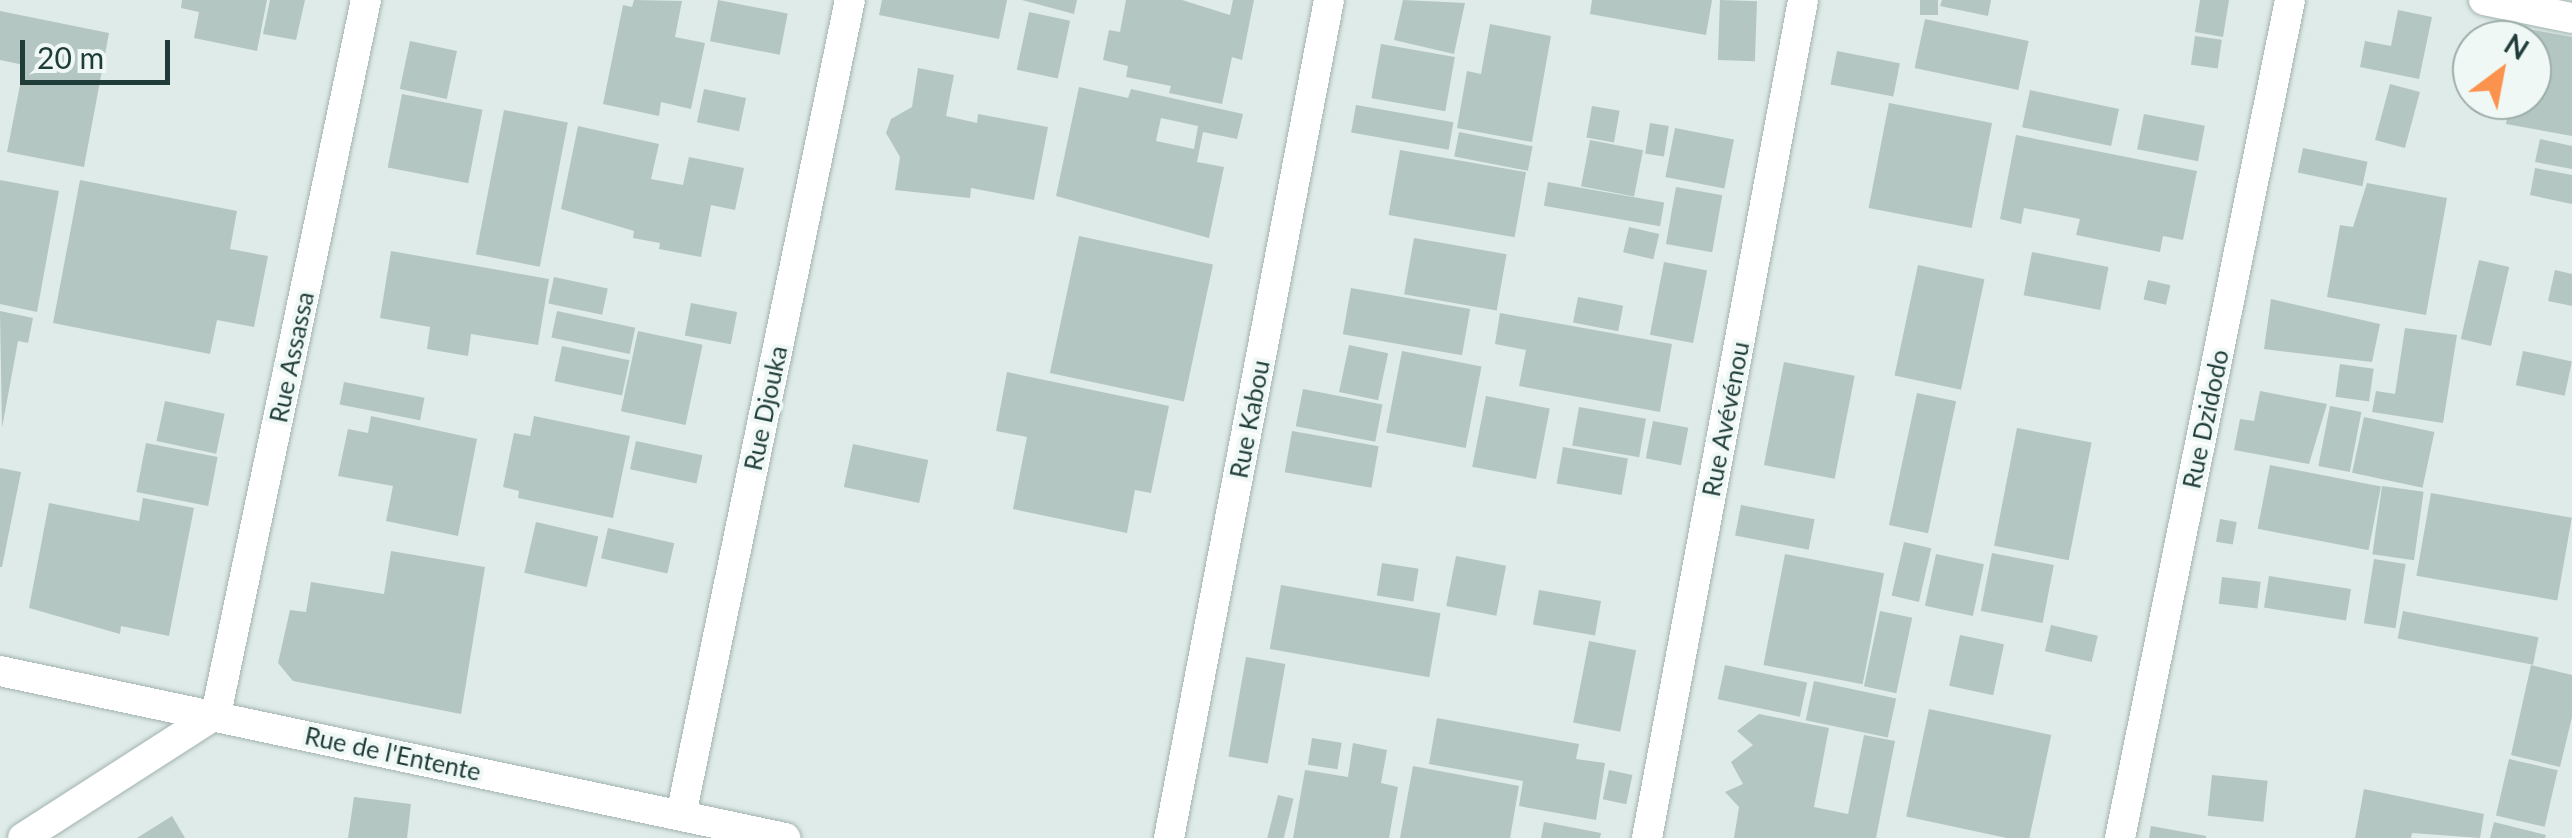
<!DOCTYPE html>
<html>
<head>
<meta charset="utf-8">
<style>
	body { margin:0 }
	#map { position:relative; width:2572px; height:838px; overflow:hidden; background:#dfebe8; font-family:Lato,sans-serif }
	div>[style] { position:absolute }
	.building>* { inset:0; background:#b4c6c1; transform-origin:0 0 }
	.roads { filter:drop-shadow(0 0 2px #a2b3b0) drop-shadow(0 0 2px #a2b3b0) }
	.minor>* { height:30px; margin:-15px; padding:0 15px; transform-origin:15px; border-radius:15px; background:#fff }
	.tertiary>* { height:30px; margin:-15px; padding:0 15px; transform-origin:15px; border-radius:15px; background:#fff }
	span { translate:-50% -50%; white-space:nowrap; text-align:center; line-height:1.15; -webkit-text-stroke:8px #eff8f5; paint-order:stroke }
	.street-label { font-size:25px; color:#1f3c39 }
	.north { position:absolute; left:2452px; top:20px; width:100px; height:100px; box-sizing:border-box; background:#eff8f5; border:2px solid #9cadaa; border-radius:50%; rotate:32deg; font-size:28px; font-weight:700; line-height:40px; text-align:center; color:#1f3c39 }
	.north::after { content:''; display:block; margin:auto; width:35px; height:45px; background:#fb934e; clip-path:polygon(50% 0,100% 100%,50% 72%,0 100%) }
	.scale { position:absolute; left:20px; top:40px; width:150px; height:45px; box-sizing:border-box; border:5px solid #1f3c39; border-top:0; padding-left:12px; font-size:30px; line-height:35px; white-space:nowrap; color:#1f3c39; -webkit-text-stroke:8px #eff8f5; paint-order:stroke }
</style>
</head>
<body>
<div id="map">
	<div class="building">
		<i style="clip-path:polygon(182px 0,267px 0,257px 51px,194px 38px,199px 12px,181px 8px)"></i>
		<i style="clip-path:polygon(270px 0,305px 0,296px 40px,263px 34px)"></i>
		<i style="clip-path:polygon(634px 0,682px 1px,675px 37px,705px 43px,691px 109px,661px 102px,659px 116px,603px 104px,623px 5px,632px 7px)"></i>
		<i style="left:718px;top:0;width:71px;height:42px;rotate:11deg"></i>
		<i style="clip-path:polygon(882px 0,1007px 0,999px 39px,879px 15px)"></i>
		<i style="clip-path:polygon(1022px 0,1077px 0,1074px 14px)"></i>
		<i style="clip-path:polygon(1126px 0,1182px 0,1230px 15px,1233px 0,1254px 0,1242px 60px,1232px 57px,1222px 104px,1169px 93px,1171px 86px,1126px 77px,1128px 66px,1103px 60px,1109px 30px,1120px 32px)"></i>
		<i style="clip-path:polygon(1403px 0,1465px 3px,1454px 54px,1394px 40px)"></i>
		<i style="clip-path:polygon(1592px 0,1712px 0,1706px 35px,1590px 14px)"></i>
		<i style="left:1720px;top:0;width:37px;height:60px;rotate:2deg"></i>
		<i style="left:1920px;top:0;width:18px;height:15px"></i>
		<i style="clip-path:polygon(1942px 0,1991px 0,1988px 16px,1940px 6px)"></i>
		<i style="clip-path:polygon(2200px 0,2229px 0,2223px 37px,2195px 32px)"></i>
		<i style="clip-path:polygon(2398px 10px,2432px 17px,2419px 79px,2360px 67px,2365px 41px,2391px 46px)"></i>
		<i style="clip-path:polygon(0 11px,109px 33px,84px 167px,7px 152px,24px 65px,0 60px)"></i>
		<i style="left:1029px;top:12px;width:42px;height:59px;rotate:12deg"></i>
		<i style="left:1925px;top:19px;width:106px;height:50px;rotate:12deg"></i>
		<i style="clip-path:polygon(1490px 24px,1551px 36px,1532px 142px,1457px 128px,1467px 71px,1481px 74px)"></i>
		<i style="clip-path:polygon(2522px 28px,2572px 37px,2572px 136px,2506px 124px,2510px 100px,2532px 100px,2532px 40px,2520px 40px)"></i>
		<i style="left:2195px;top:36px;width:27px;height:29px;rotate:8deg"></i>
		<i style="left:410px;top:41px;width:48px;height:49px;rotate:12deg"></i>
		<i style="left:1381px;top:44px;width:75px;height:55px;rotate:10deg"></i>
		<i style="left:1837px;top:51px;width:64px;height:34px;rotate:11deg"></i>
		<i style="clip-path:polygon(918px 68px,954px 75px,946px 116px,977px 123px,978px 114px,1048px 127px,1034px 200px,971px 188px,970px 198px,895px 190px,900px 157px,886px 133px,891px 119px,912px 107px)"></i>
		<i style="left:2390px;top:84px;width:31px;height:58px;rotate:15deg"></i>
		<i style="clip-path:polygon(evenodd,1079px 87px,1128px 98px,1131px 89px,1243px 114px,1237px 139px,1203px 132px,1197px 162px,1224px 167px,1209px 238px,1056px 196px,1079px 87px,1161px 118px,1198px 126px,1194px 149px,1156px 141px,1161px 118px)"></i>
		<i style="left:704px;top:89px;width:43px;height:34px;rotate:12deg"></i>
		<i style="left:2030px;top:90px;width:91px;height:38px;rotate:12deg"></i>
		<i style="left:402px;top:94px;width:82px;height:75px;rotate:11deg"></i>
		<i style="clip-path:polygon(2481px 100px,2504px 100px,2502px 115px,2479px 112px)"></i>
		<i style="left:1889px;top:103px;width:105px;height:107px;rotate:11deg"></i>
		<i style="left:1356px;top:105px;width:99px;height:28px;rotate:10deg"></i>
		<i style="left:1592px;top:106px;width:28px;height:32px;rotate:10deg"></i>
		<i style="left:504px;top:110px;width:65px;height:147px;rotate:11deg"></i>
		<i style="left:2144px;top:114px;width:62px;height:36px;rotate:11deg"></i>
		<i style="left:1650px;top:123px;width:19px;height:31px;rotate:9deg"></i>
		<i style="clip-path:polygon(578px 126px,659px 144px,651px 179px,683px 185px,689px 157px,744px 168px,735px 210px,711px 205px,701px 257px,659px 249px,660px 243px,633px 238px,634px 231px,561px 209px)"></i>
		<i style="left:1675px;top:128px;width:60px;height:50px;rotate:11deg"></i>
		<i style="left:1459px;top:132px;width:75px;height:25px;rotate:11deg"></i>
		<i style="clip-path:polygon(2016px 135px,2197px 171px,2183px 240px,2163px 236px,2160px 252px,2076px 235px,2080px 219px,2024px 208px,2021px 224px,2000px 219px)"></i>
		<i style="clip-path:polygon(2540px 139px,2572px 146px,2572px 169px,2535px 162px)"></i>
		<i style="left:1590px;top:140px;width:54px;height:47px;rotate:11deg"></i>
		<i style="left:2303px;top:148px;width:66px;height:25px;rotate:12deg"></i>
		<i style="left:1400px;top:150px;width:128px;height:66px;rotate:10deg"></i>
		<i style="clip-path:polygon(2535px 168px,2572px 175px,2572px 204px,2530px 195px)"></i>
		<i style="clip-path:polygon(0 180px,59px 191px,37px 312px,0 304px)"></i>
		<i style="clip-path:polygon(80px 180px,237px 211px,230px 249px,268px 256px,254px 327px,217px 320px,210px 354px,53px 323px)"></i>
		<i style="left:1548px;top:182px;width:118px;height:24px;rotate:10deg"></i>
		<i style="clip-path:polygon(2367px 183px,2447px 198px,2426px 315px,2327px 297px,2340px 225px,2353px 227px)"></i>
		<i style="left:1676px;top:187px;width:47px;height:58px;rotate:10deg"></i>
		<i style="left:1629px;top:227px;width:31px;height:26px;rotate:13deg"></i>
		<i style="left:1079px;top:236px;width:137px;height:140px;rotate:12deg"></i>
		<i style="left:1414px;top:238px;width:94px;height:57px;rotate:10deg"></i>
		<i style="clip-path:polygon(391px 251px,549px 279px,538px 345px,471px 334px,468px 356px,427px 349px,430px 327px,380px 318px)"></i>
		<i style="left:2032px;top:252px;width:78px;height:44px;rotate:11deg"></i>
		<i style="left:2479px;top:260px;width:31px;height:81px;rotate:13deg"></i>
		<i style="left:1664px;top:262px;width:44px;height:74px;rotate:11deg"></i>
		<i style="left:1918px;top:265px;width:68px;height:113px;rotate:12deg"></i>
		<i style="clip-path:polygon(2555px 270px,2572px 274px,2572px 306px,2548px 301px)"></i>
		<i style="left:554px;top:277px;width:55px;height:27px;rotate:12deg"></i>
		<i style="left:2148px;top:280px;width:23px;height:20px;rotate:13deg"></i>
		<i style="left:1351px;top:288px;width:121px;height:47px;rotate:10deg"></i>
		<i style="left:1578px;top:297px;width:46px;height:26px;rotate:11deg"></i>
		<i style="clip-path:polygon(2271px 299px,2380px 324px,2372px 362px,2264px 349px)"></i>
		<i style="left:691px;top:303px;width:47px;height:33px;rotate:11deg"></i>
		<i style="clip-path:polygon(0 311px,33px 318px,28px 343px,18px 341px,2px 428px)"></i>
		<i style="left:557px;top:311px;width:80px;height:27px;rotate:12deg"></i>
		<i style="clip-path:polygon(1500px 313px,1672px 344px,1660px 412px,1519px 386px,1526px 350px,1495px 344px)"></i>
		<i style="clip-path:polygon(2405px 328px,2457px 335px,2443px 423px,2372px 412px,2376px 391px,2395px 394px)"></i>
		<i style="left:638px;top:331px;width:66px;height:82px;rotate:12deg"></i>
		<i style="left:1349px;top:345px;width:40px;height:48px;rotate:12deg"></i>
		<i style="left:562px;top:346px;width:69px;height:36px;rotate:12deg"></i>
		<i style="left:1402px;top:351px;width:81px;height:83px;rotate:11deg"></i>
		<i style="left:2523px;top:351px;width:50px;height:35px;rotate:12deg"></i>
		<i style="left:1784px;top:362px;width:72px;height:105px;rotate:11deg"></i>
		<i style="left:2340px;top:364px;width:34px;height:33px;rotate:8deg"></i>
		<i style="clip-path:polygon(1007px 372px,1169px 406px,1151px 493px,1135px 490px,1127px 533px,1013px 509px,1027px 437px,996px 431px)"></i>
		<i style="left:344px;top:382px;width:82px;height:23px;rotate:11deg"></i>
		<i style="left:1303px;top:389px;width:81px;height:38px;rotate:11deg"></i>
		<i style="clip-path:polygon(2260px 391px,2327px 404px,2309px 464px,2234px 450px,2240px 419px,2254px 421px)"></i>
		<i style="left:1917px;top:393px;width:40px;height:135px;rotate:12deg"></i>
		<i style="left:1486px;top:396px;width:65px;height:72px;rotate:11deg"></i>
		<i style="left:165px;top:401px;width:61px;height:41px;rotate:12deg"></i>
		<i style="left:2330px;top:406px;width:32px;height:61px;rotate:11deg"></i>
		<i style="left:1579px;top:407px;width:68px;height:39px;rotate:10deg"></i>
		<i style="clip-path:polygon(371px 416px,477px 439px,458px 536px,386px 521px,393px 486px,338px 476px,348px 429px,368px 433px)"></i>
		<i style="clip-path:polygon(534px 416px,630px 436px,613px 518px,518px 498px,519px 491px,503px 487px,514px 433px,530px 436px)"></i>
		<i style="left:2364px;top:417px;width:72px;height:57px;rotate:12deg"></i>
		<i style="left:1653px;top:421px;width:36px;height:38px;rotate:11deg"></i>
		<i style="left:2017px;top:428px;width:76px;height:120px;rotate:11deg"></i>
		<i style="left:1292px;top:431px;width:88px;height:42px;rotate:10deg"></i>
		<i style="left:636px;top:441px;width:68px;height:29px;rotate:12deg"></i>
		<i style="left:146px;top:443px;width:73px;height:50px;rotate:11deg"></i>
		<i style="left:853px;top:444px;width:77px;height:44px;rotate:12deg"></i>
		<i style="left:1563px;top:447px;width:66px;height:37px;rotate:10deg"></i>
		<i style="left:2270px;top:465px;width:113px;height:65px;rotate:11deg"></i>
		<i style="clip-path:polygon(0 468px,21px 472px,2px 567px,0 567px)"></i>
		<i style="left:2382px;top:486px;width:42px;height:69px;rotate:8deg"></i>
		<i style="left:2431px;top:493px;width:143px;height:84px;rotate:10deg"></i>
		<i style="clip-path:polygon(143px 498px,194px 508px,169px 636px,121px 626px,120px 634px,29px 608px,49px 503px,139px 521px)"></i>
		<i style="left:1741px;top:505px;width:75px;height:31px;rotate:11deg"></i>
		<i style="left:2220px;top:519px;width:17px;height:23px;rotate:10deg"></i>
		<i style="left:536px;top:522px;width:64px;height:52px;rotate:13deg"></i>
		<i style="left:608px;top:528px;width:68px;height:31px;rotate:13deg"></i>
		<i style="left:1904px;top:542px;width:28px;height:55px;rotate:13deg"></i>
		<i style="clip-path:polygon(391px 551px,485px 567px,461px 714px,293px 681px,278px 663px,290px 610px,306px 612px,311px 582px,384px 594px)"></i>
		<i style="left:1992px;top:553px;width:63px;height:59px;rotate:11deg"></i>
		<i style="left:1785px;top:554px;width:101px;height:113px;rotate:11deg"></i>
		<i style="left:1936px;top:554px;width:49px;height:53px;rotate:12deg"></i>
		<i style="left:1456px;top:556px;width:51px;height:51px;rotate:11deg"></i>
		<i style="left:2374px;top:559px;width:32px;height:65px;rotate:9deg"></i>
		<i style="left:1382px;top:563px;width:37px;height:33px;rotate:9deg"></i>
		<i style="left:2269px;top:576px;width:83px;height:32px;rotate:9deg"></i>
		<i style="left:2222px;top:577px;width:39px;height:27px;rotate:7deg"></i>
		<i style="left:1281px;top:585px;width:162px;height:65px;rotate:10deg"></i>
		<i style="left:1539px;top:590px;width:63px;height:35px;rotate:10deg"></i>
		<i style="left:1880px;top:611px;width:33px;height:77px;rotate:12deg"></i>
		<i style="left:2403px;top:611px;width:138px;height:28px;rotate:11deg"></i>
		<i style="left:2051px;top:625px;width:48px;height:27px;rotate:13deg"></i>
		<i style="left:1960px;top:635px;width:45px;height:52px;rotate:12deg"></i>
		<i style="left:1589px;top:641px;width:48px;height:83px;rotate:11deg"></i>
		<i style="left:1246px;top:657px;width:40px;height:101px;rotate:10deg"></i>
		<i style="left:1725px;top:665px;width:84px;height:35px;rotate:12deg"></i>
		<i style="clip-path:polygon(2531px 665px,2572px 675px,2572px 717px,2560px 767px,2511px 755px)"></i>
		<i style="left:1814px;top:681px;width:84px;height:40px;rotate:12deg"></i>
		<i style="left:1929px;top:709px;width:125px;height:110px;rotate:12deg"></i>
		<i style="clip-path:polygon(1759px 714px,1829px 728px,1814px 807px,1848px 814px,1864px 735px,1895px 741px,1876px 838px,1734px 838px,1739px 807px,1725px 792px,1743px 784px,1731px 762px,1753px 745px,1737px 731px)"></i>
		<i style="clip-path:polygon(1437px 718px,1579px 744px,1576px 759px,1605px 763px,1596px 820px,1519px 806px,1523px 781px,1429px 764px)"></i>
		<i style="left:1312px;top:738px;width:30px;height:27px;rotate:9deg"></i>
		<i style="clip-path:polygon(1353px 743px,1387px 750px,1381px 783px,1398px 787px,1389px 838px,1293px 838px,1305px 770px,1348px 777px)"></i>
		<i style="left:2509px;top:759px;width:50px;height:58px;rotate:13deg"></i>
		<i style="clip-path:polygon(1413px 766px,1519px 786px,1510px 838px,1400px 838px)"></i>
		<i style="left:1609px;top:770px;width:24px;height:30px;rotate:12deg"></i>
		<i style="left:2212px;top:775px;width:56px;height:41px;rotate:6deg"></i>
		<i style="clip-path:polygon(2364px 789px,2484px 814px,2480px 838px,2412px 833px,2411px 838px,2355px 838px)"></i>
		<i style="left:1278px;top:795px;width:16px;height:44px;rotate:14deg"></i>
		<i style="clip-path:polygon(354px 797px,411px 804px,407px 838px,348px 838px)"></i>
		<i style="clip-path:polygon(172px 816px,185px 838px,137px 838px)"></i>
		<i style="clip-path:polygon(1544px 822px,1601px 833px,1600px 838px,1541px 838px)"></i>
		<i style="clip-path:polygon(2494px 822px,2546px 835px,2545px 838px,2490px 838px)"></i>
		<i style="clip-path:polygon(2151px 826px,2206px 836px,2206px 838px,2149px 838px)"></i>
	</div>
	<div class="roads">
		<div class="minor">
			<i style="left:2484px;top:0;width:90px;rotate:11.6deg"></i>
			<i style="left:681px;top:815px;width:832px;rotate:-78.29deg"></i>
			<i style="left:23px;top:838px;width:229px;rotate:-32.7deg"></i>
			<i style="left:216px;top:714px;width:730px;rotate:-78.14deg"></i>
			<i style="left:1169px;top:838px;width:853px;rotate:-79.19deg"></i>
			<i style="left:1647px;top:838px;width:852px;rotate:-79.45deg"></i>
			<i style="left:2120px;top:838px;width:855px;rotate:-78.53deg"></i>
		</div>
		<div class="tertiary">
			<i style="left:0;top:671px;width:803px;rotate:12.01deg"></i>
		</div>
	</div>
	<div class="street-label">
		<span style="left:291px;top:357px;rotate:-78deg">Rue Assassa</span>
		<span style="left:765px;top:408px;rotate:-78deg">Rue Djouka</span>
		<span style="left:1249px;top:419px;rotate:-79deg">Rue Kabou</span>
		<span style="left:1725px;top:419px;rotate:-79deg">Rue Avévénou</span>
		<span style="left:2205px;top:419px;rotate:-78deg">Rue Dzidodo</span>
		<span style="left:393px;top:753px;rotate:12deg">Rue de l'Entente</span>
	</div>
	<div class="north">N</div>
	<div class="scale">20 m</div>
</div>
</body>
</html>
